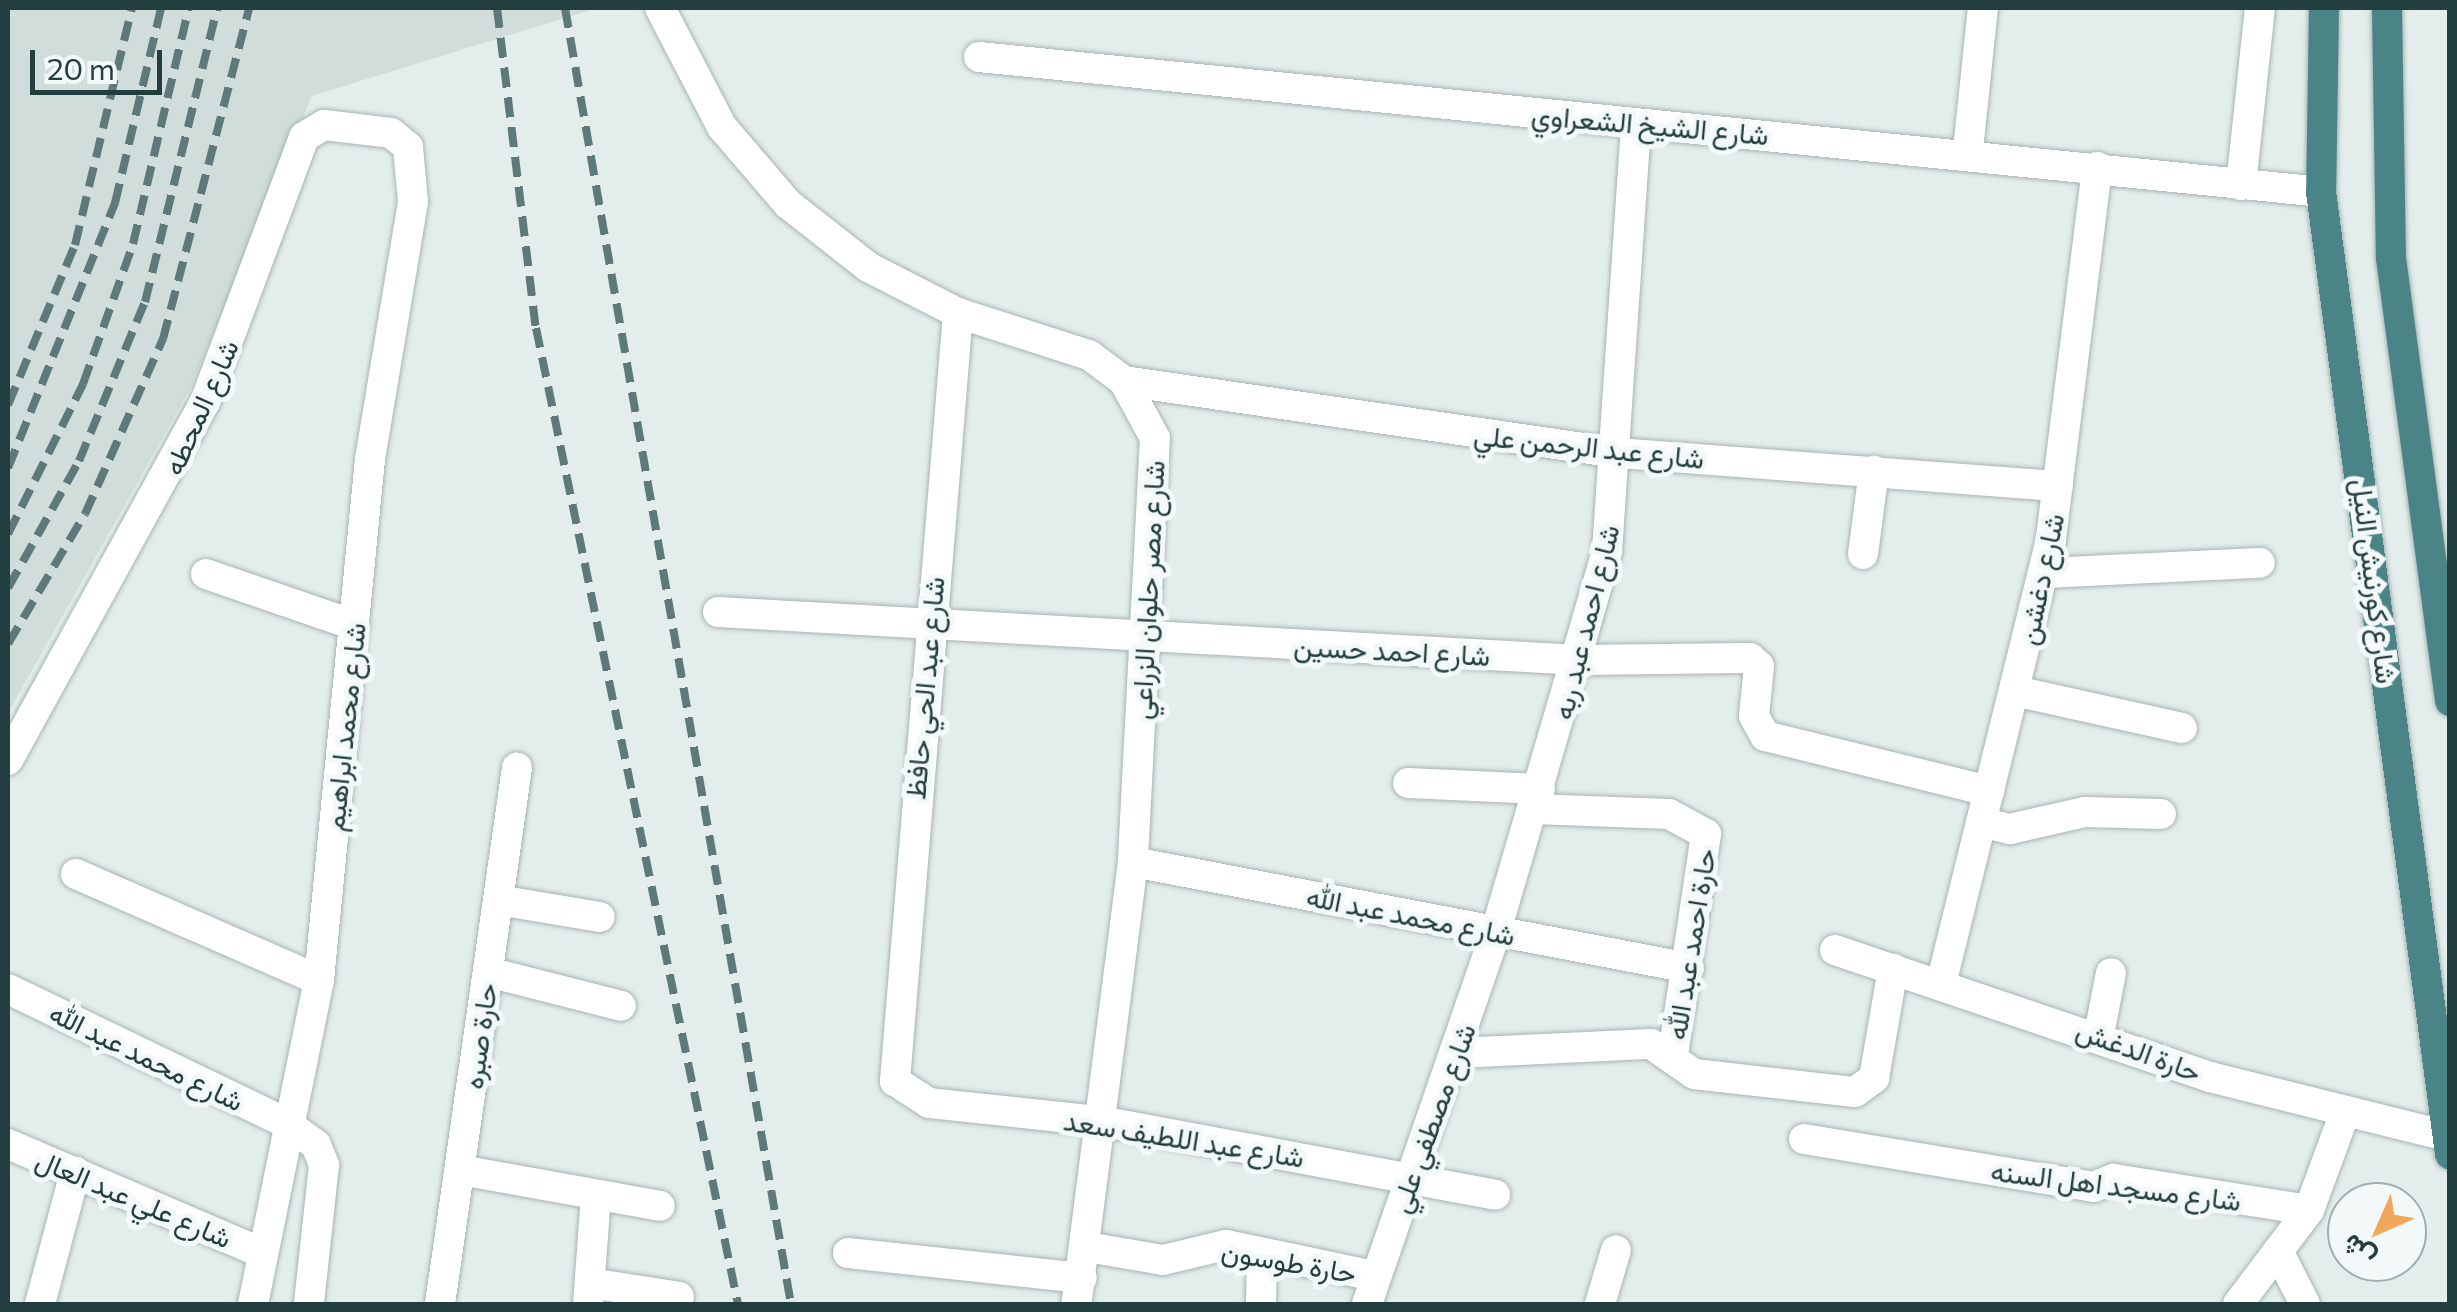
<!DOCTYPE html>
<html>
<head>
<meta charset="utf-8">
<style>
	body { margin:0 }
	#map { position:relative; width:2457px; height:1312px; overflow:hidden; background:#e3edeb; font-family:Commissioner,Vazirmatn,sans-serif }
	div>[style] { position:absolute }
	.built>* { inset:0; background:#d1ddda }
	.roads { filter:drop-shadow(0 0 2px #a5b5b4) drop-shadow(0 0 2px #a5b5b4) }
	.minor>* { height:30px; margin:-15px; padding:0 15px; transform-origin:15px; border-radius:15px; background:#fff }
	.secondary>* { height:30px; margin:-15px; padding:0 15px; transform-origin:15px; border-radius:15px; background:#fff }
	.trunk>* { height:30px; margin:-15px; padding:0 15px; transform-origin:15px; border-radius:15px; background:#4a8486 }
	.rail>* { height:8px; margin-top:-4px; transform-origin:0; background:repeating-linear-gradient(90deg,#5d7979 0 20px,transparent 0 30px) }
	span { translate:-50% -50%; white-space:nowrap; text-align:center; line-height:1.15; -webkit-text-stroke:10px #f3f9f8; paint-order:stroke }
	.street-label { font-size:28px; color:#223e3e }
	.frame { position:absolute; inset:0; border:10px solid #223e3e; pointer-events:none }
	.north { position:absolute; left:2327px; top:1182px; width:100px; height:100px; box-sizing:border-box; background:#f3f9f8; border:2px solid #9faeae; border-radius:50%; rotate:225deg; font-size:28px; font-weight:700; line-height:40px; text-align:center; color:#223e3e }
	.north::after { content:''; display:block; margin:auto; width:35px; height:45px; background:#f2a85b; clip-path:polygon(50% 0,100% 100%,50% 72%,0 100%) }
	.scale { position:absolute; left:30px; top:50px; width:132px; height:45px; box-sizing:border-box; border:5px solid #223e3e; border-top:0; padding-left:12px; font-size:30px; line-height:35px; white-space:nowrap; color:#223e3e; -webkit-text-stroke:8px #f3f9f8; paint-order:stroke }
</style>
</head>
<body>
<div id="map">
	<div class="built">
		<i style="clip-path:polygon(8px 8px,597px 8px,312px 96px,191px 387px,8px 713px)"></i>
	</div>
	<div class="roads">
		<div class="minor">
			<i style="left:660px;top:8px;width:134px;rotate:62.5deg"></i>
			<i style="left:722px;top:127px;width:101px;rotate:49.4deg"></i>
			<i style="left:788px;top:204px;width:102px;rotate:38.2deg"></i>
			<i style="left:868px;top:267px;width:101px;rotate:27.1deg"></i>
			<i style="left:958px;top:313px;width:138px;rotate:17.8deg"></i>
			<i style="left:1089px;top:355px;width:44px;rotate:36.6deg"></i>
			<i style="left:1124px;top:381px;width:65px;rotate:61.5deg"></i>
			<i style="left:1155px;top:438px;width:425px;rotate:93deg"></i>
			<i style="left:1133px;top:862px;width:446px;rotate:97.3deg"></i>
			<i style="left:979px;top:57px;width:1349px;rotate:5.74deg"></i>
			<i style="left:1968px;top:150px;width:143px;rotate:-84deg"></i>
			<i style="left:2241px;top:185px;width:178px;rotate:-83.9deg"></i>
			<i style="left:958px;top:313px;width:771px;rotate:94.69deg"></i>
			<i style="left:895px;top:1081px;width:40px;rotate:32.9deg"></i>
			<i style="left:929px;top:1103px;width:178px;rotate:6.1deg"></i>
			<i style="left:1106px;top:1122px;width:396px;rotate:10.6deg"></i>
			<i style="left:1124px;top:381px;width:499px;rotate:8.3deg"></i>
			<i style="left:1618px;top:453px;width:441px;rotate:4.3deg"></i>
			<i style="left:1863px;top:554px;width:84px;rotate:-82.5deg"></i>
			<i style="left:2044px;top:573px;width:216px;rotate:-2.7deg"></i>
			<i style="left:206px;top:574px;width:157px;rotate:19deg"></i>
			<i style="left:718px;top:612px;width:863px;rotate:3.19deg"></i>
			<i style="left:1580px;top:660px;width:170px;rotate:-0.7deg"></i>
			<i style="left:1750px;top:658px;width:12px;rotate:42deg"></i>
			<i style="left:1759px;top:666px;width:50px;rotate:95.7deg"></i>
			<i style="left:1754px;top:716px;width:23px;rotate:61deg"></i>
			<i style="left:1765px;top:736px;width:231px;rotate:13.8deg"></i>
			<i style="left:2015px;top:691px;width:171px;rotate:12.5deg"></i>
			<i style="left:8px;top:760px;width:409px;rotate:-61.2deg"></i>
			<i style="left:205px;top:402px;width:283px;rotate:-69.5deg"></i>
			<i style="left:304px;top:137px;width:23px;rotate:-31deg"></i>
			<i style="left:324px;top:125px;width:67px;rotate:6.8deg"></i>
			<i style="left:391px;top:133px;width:22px;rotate:39deg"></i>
			<i style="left:408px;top:147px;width:55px;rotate:84.8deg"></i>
			<i style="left:413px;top:202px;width:261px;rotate:99.5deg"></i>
			<i style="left:370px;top:459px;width:523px;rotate:95.59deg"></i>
			<i style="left:319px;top:980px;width:331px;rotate:101.5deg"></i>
			<i style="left:1408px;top:783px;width:132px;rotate:2.6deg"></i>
			<i style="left:1533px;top:809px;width:136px;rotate:2.1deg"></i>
			<i style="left:1669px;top:814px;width:42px;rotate:28.4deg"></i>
			<i style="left:1706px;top:834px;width:222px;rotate:98.5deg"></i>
			<i style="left:1981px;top:822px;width:30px;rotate:14deg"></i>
			<i style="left:2010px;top:829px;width:77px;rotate:-12.8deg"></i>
			<i style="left:2085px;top:812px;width:76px;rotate:1.5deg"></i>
			<i style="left:1133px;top:862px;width:566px;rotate:10.79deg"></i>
			<i style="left:76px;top:874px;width:265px;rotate:23.6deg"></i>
			<i style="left:498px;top:900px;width:103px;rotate:9.5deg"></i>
			<i style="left:1835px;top:950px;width:396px;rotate:18.7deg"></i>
			<i style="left:2210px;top:1077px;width:244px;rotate:14deg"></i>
			<i style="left:488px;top:972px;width:137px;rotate:14.3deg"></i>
			<i style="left:1941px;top:984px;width:459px;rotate:-76.1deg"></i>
			<i style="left:2051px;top:538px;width:374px;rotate:-82.9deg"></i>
			<i style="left:8px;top:989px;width:309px;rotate:25.7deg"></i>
			<i style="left:2099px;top:1034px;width:62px;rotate:-78.9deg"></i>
			<i style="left:1457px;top:1053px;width:194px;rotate:-2.7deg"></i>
			<i style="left:1651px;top:1044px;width:52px;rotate:34.9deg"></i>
			<i style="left:1694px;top:1074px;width:162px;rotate:6.4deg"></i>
			<i style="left:1855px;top:1092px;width:24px;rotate:-36deg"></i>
			<i style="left:1874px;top:1078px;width:111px;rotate:-80.1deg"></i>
			<i style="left:1804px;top:1139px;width:294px;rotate:9.4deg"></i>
			<i style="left:2094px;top:1187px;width:21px;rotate:-23deg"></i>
			<i style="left:2113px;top:1179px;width:198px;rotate:9deg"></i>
			<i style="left:8px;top:1144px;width:274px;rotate:23.2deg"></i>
			<i style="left:460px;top:1170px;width:203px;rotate:10.2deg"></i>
			<i style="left:1087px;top:1247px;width:77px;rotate:9.7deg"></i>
			<i style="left:1163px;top:1260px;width:65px;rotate:-13.4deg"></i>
			<i style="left:1226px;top:1245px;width:152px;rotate:11.8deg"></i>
			<i style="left:2278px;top:1251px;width:59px;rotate:63deg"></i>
			<i style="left:848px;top:1253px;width:235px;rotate:6.1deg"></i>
			<i style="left:590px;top:1283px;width:90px;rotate:8.9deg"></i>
			<i style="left:40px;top:1304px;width:137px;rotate:-75.1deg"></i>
			<i style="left:440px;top:1304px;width:542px;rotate:-81.83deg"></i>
			<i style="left:588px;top:1304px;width:109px;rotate:-85.8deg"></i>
			<i style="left:1261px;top:1304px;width:51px;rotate:-88.9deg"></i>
			<i style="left:1367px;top:1304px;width:395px;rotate:-70.9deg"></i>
			<i style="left:1496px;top:931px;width:396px;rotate:-73.7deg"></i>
			<i style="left:1607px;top:551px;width:428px;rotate:-86.1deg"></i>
			<i style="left:1600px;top:1304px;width:56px;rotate:-73.5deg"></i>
			<i style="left:2238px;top:1304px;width:118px;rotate:-52.9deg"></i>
			<i style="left:2309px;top:1210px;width:101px;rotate:-69.8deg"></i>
		</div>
		<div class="secondary">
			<i style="left:286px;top:1123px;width:37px;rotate:36deg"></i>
			<i style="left:316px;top:1145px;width:22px;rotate:68deg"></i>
			<i style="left:324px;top:1165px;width:140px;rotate:96.2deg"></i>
		</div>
		<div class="trunk">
			<i style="left:2324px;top:8px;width:184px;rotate:90.9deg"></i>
			<i style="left:2321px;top:192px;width:971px;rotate:82.36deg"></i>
			<i style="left:2387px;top:8px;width:250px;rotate:89.1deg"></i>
			<i style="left:2391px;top:258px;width:447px;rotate:82.4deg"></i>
		</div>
	</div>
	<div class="rail">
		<i style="left:497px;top:8px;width:322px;rotate:83.1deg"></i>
		<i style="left:536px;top:328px;width:997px;rotate:78.31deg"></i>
		<i style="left:565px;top:8px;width:1316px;rotate:80.11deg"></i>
		<i style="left:8px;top:405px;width:173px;rotate:-67.3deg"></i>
		<i style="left:75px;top:245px;width:244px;rotate:-76.5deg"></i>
		<i style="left:8px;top:468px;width:286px;rotate:-68deg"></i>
		<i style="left:115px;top:203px;width:200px;rotate:-76.7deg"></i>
		<i style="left:8px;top:534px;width:168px;rotate:-63.4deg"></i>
		<i style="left:83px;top:384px;width:149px;rotate:-70.3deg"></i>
		<i style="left:133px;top:244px;width:243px;rotate:-76.7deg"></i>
		<i style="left:8px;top:588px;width:145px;rotate:-60.8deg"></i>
		<i style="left:79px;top:461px;width:172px;rotate:-67.5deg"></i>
		<i style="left:145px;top:302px;width:303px;rotate:-76.2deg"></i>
		<i style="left:8px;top:644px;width:151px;rotate:-59.4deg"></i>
		<i style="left:85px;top:514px;width:192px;rotate:-66deg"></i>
		<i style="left:163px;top:339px;width:342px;rotate:-75.4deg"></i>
	</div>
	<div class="street-label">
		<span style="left:1650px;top:124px;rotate:5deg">شارع الشيخ الشعراوي</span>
		<span style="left:200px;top:407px;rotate:-66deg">شارع المحطه</span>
		<span style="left:1589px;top:446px;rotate:6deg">شارع عبد الرحمن علي</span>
		<span style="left:2040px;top:579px;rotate:-78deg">شارع دغشن</span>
		<span style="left:2375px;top:581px;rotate:83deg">شارع كورنيش النيل</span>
		<span style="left:1147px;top:590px;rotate:-87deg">شارع مصر حلوان الزراعي</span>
		<span style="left:1585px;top:622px;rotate:-76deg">شارع احمد عبد ربه</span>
		<span style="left:1392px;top:650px;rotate:3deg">شارع احمد حسين</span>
		<span style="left:924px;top:688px;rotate:-85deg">شارع عبد الحي حافظ</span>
		<span style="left:344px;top:727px;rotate:-84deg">شارع محمد ابراهيم</span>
		<span style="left:1411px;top:915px;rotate:11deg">شارع محمد عبد الله</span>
		<span style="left:1690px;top:944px;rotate:-81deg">حارة احمد عبد الله</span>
		<span style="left:479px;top:1036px;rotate:-82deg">حارة صبره</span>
		<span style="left:2139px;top:1050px;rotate:20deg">حارة الدغش</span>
		<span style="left:147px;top:1056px;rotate:26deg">شارع محمد عبد الله</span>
		<span style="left:1432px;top:1118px;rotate:-70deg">شارع مصطفي علي</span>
		<span style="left:1184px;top:1138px;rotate:9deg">شارع عبد اللطيف سعد</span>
		<span style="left:2116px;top:1185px;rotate:7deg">شارع مسجد اهل السنه</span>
		<span style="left:134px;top:1198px;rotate:23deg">شارع علي عبد العال</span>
		<span style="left:1289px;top:1261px;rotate:10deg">حارة طوسون</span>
	</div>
	<div class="frame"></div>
	<div class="north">ش</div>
	<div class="scale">20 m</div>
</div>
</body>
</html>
